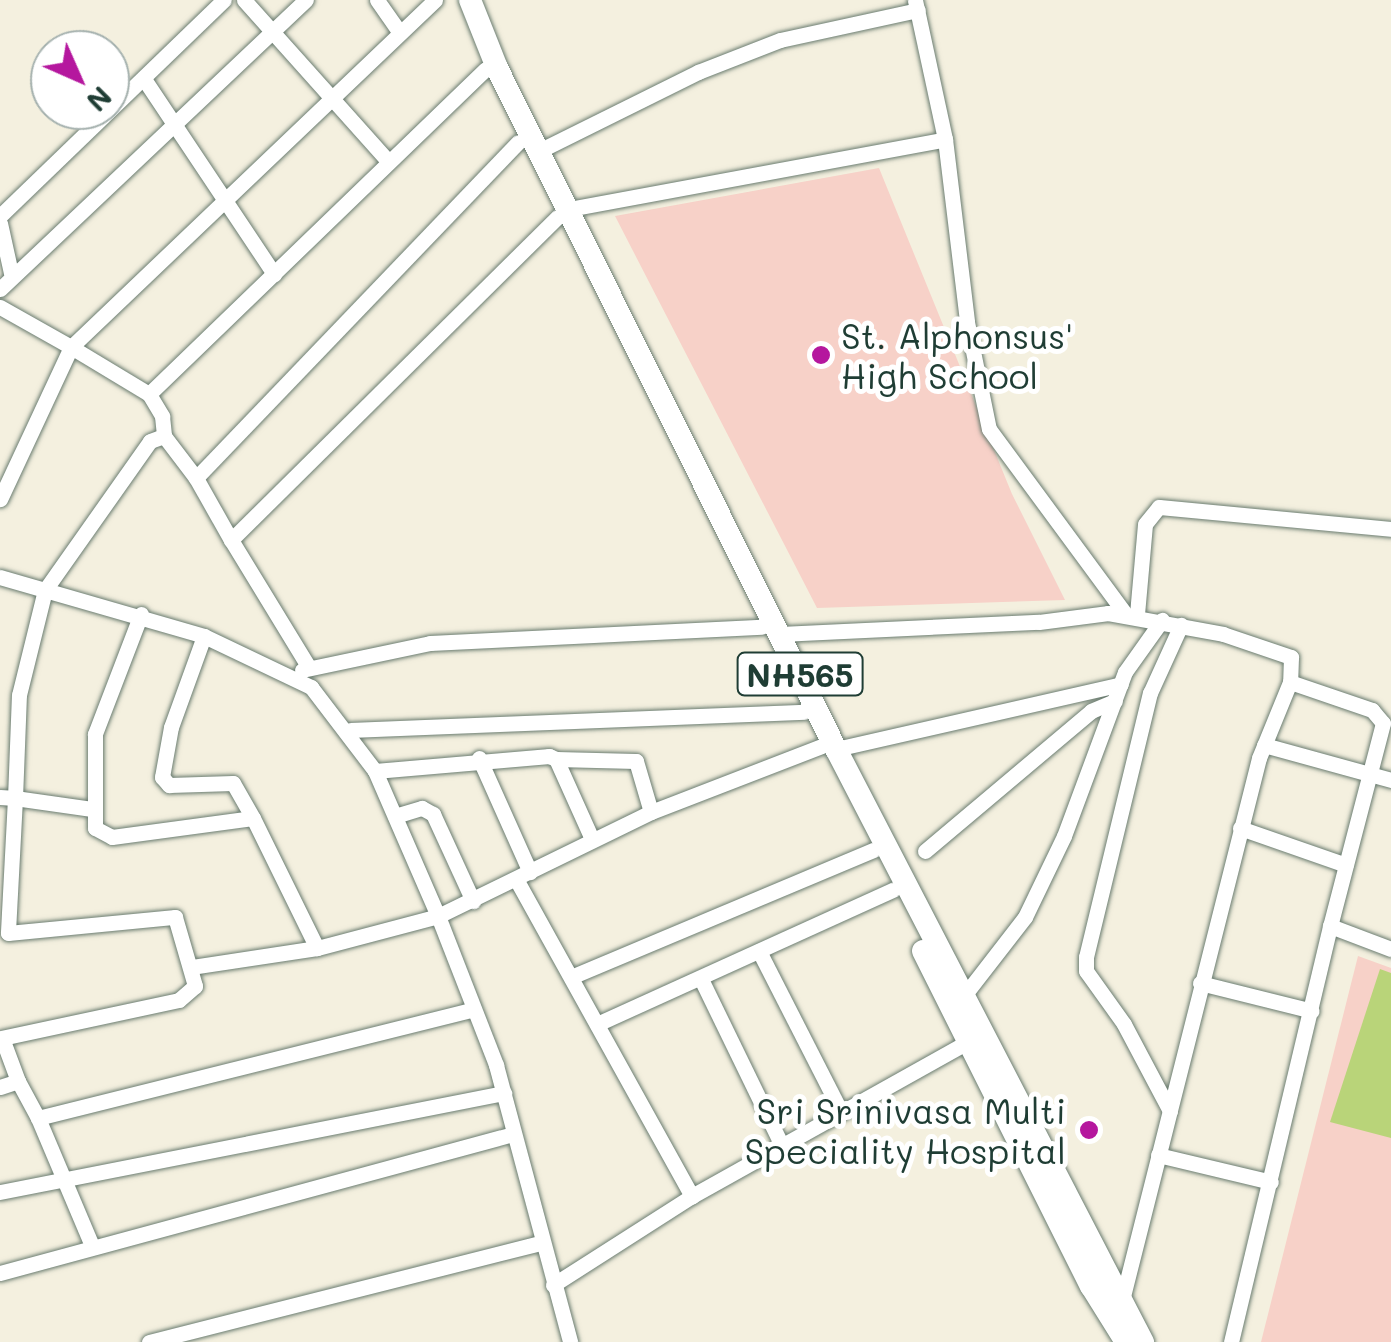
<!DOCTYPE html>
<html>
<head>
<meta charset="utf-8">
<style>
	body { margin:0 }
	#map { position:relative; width:1391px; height:1342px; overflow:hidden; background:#f4f0df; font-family:Mali,sans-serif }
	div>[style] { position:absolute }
	.built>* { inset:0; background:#f7d1c8 }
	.green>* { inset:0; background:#b9d479 }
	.roads { filter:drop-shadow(0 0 2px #6a7c70) drop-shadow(0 0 2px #6a7c70) }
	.minor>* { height:15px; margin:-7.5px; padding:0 7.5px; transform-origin:7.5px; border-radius:7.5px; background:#fff }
	.highway>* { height:22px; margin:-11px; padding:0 11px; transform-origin:11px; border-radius:11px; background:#fff }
	.dots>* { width:28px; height:28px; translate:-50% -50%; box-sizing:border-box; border:5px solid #fff; border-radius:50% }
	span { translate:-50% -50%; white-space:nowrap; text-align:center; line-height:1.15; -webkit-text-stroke:10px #fff; paint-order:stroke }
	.shield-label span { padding:2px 8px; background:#fff; border:2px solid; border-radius:8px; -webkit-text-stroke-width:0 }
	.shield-label { font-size:32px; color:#1f3d34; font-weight:700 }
	.poi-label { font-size:35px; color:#1f3d34 }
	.left { translate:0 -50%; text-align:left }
	.right { translate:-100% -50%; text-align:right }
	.north { position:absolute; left:30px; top:30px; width:100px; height:100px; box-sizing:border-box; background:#fff; border:2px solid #a5b1ae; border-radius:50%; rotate:135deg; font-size:28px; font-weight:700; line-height:40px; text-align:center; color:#1f3d34 }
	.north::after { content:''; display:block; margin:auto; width:35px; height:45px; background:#b5179e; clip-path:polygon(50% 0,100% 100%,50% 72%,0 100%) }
</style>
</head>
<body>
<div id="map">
	<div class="built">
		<i style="clip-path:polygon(879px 168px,1012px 494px,1065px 600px,817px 608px,615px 216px)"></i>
		<i style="clip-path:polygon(1358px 956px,1391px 968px,1391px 1342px,1261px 1342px)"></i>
	</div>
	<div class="green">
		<i style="clip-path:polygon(1380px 969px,1391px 973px,1391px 1138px,1330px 1122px)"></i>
	</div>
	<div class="roads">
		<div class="minor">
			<i style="left:244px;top:0;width:216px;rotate:48.2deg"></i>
			<i style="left:377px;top:0;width:38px;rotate:55deg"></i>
			<i style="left:435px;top:0;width:503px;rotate:136.37deg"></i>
			<i style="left:71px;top:347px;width:91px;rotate:31.1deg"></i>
			<i style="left:149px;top:394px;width:467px;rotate:-44deg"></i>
			<i style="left:146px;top:82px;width:231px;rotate:56.3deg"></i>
			<i style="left:945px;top:139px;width:184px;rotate:83.1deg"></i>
			<i style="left:967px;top:322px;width:109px;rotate:78.4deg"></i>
			<i style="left:989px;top:429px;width:231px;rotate:53.6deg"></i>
			<i style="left:539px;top:151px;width:178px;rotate:-26.4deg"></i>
			<i style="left:698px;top:72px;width:88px;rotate:-21.3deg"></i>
			<i style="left:780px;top:40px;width:141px;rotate:-12.3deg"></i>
			<i style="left:569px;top:209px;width:382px;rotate:-10.5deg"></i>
			<i style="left:945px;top:139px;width:142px;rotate:-102.2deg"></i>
			<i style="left:0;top:216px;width:311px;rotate:-44deg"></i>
			<i style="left:0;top:223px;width:51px;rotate:77.6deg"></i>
			<i style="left:0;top:289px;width:421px;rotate:-43.4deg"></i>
			<i style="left:0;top:307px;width:81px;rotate:29.4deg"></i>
			<i style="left:71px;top:347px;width:168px;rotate:115deg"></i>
			<i style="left:149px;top:394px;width:26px;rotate:59deg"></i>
			<i style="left:162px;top:416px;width:20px;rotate:84deg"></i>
			<i style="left:196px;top:478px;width:71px;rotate:60.6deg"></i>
			<i style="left:0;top:577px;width:212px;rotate:16.1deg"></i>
			<i style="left:204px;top:636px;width:119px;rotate:25.5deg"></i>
			<i style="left:311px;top:687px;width:106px;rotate:52.7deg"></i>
			<i style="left:375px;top:771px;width:158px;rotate:66.5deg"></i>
			<i style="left:438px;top:916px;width:237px;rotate:-26deg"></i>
			<i style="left:651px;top:812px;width:183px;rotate:-21.1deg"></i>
			<i style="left:141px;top:614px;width:129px;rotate:111deg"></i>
			<i style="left:95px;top:734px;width:94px;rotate:90deg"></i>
			<i style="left:95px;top:828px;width:19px;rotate:28deg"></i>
			<i style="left:112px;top:837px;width:142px;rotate:-7.7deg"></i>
			<i style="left:253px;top:818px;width:145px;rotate:63.8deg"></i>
			<i style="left:317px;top:948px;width:126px;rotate:171.4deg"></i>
			<i style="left:1137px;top:614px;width:90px;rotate:-84.9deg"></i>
			<i style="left:1145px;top:524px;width:22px;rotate:-51deg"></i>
			<i style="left:1159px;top:507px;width:233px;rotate:5.4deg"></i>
			<i style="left:780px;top:634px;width:259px;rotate:-2.7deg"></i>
			<i style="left:1039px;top:622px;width:70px;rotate:-7.4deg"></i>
			<i style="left:1108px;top:613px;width:117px;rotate:10.3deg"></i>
			<i style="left:1223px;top:634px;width:72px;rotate:18.7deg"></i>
			<i style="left:1291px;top:657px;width:25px;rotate:92deg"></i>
			<i style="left:1290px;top:682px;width:82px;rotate:112.2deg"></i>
			<i style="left:1259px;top:758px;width:563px;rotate:104.18deg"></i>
			<i style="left:204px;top:636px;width:97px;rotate:109.9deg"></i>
			<i style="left:171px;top:727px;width:51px;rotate:100.2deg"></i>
			<i style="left:162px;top:777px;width:11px;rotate:49deg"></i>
			<i style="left:169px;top:785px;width:64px;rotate:-1.8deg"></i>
			<i style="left:233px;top:783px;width:40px;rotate:60.3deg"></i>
			<i style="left:308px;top:666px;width:148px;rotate:-121.4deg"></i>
			<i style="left:231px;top:540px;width:459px;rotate:-44.7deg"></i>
			<i style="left:302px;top:670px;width:131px;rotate:-11.9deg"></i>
			<i style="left:430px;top:643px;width:332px;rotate:-2.8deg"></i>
			<i style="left:1290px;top:682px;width:87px;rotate:18.9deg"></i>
			<i style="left:1372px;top:710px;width:17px;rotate:50deg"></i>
			<i style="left:1383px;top:723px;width:210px;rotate:104.6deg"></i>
			<i style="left:351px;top:730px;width:453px;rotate:-2.3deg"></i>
			<i style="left:1264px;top:745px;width:132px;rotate:15.4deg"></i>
			<i style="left:836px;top:749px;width:292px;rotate:-12.8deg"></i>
			<i style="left:479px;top:758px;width:125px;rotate:65.9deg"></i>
			<i style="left:556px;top:759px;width:80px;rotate:1.4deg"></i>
			<i style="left:636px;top:761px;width:53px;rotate:73.6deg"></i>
			<i style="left:375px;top:771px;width:175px;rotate:-4.9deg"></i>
			<i style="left:549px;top:756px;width:8px;rotate:23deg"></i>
			<i style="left:556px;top:759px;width:88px;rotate:65.8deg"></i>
			<i style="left:0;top:797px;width:15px;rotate:4deg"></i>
			<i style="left:15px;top:798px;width:135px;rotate:93deg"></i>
			<i style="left:8px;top:933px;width:168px;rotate:-5.5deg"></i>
			<i style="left:175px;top:917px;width:72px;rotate:73.8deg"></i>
			<i style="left:195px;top:986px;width:21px;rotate:139deg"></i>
			<i style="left:179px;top:1000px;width:181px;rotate:167.9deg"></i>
			<i style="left:2px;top:1038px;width:46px;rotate:69.6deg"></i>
			<i style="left:92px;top:809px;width:78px;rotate:-171.9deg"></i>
			<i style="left:15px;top:798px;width:103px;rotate:-87.8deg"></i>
			<i style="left:19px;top:695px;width:108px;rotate:-76.1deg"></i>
			<i style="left:45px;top:590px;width:182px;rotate:-54.8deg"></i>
			<i style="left:150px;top:441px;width:15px;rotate:-20deg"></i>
			<i style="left:164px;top:436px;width:53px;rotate:52.7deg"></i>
			<i style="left:196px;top:478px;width:465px;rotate:-46.2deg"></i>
			<i style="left:395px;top:816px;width:28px;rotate:-17deg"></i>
			<i style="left:422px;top:808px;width:13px;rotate:29deg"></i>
			<i style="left:433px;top:814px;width:96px;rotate:65.3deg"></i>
			<i style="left:1240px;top:828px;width:112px;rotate:19.2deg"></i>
			<i style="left:925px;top:851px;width:217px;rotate:-40.1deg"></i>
			<i style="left:1091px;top:711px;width:26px;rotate:-23deg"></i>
			<i style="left:516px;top:879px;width:363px;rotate:61deg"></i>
			<i style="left:692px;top:1196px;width:165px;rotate:147.4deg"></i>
			<i style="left:317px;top:948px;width:125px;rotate:-14.8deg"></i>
			<i style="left:438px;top:916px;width:160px;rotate:68.7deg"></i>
			<i style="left:496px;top:1065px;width:287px;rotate:75deg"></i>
			<i style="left:759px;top:951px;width:181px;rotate:63deg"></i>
			<i style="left:571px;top:977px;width:328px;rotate:-22.8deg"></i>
			<i style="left:701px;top:979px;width:186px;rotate:64.1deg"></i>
			<i style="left:1200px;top:983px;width:115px;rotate:14deg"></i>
			<i style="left:963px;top:997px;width:101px;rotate:-52.2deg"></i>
			<i style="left:1025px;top:917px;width:90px;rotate:-64.3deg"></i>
			<i style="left:1064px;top:836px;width:175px;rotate:-69.6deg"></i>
			<i style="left:1125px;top:672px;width:64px;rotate:-54.6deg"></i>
			<i style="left:597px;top:1024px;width:325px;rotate:-24.4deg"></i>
			<i style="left:0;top:1087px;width:19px;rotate:-18deg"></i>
			<i style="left:18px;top:1081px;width:42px;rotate:61.6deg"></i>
			<i style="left:38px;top:1118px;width:449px;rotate:-14deg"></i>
			<i style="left:1170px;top:1111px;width:98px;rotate:-117.9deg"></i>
			<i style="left:1124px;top:1024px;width:65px;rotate:-125.6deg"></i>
			<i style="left:1086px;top:971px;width:14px;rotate:-90deg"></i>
			<i style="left:1086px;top:957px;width:272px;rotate:-76.4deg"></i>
			<i style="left:1150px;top:693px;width:75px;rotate:-65.5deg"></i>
			<i style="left:38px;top:1118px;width:139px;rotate:67.1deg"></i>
			<i style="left:1158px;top:1155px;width:116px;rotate:13.4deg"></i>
			<i style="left:0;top:1192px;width:514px;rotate:-11.11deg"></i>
			<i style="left:692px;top:1196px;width:315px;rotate:-29.2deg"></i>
			<i style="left:0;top:1273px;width:531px;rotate:-15.16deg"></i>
			<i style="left:149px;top:1342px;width:403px;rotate:-14.2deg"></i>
			<i style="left:1231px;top:1342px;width:428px;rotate:-76.6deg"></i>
			<i style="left:1330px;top:926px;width:65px;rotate:20.7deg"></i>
		</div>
		<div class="highway">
			<i style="left:470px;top:0;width:73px;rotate:68.3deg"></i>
			<i style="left:497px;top:68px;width:761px;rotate:63.54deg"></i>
			<i style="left:836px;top:749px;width:668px;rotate:62.63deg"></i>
			<i style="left:923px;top:951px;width:375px;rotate:63.4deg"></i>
			<i style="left:1091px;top:1286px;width:66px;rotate:58deg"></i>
		</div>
	</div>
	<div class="dots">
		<i style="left:821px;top:355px;background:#b5179e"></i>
		<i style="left:1089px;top:1130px;background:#b5179e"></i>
	</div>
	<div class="shield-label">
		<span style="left:800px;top:674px">NH565</span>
	</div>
	<div class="poi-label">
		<span class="left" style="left:841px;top:355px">St. Alphonsus'<br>High School</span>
		<span class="right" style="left:1066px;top:1130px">Sri Srinivasa Multi<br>Speciality Hospital</span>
	</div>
	<div class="north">N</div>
</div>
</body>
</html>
